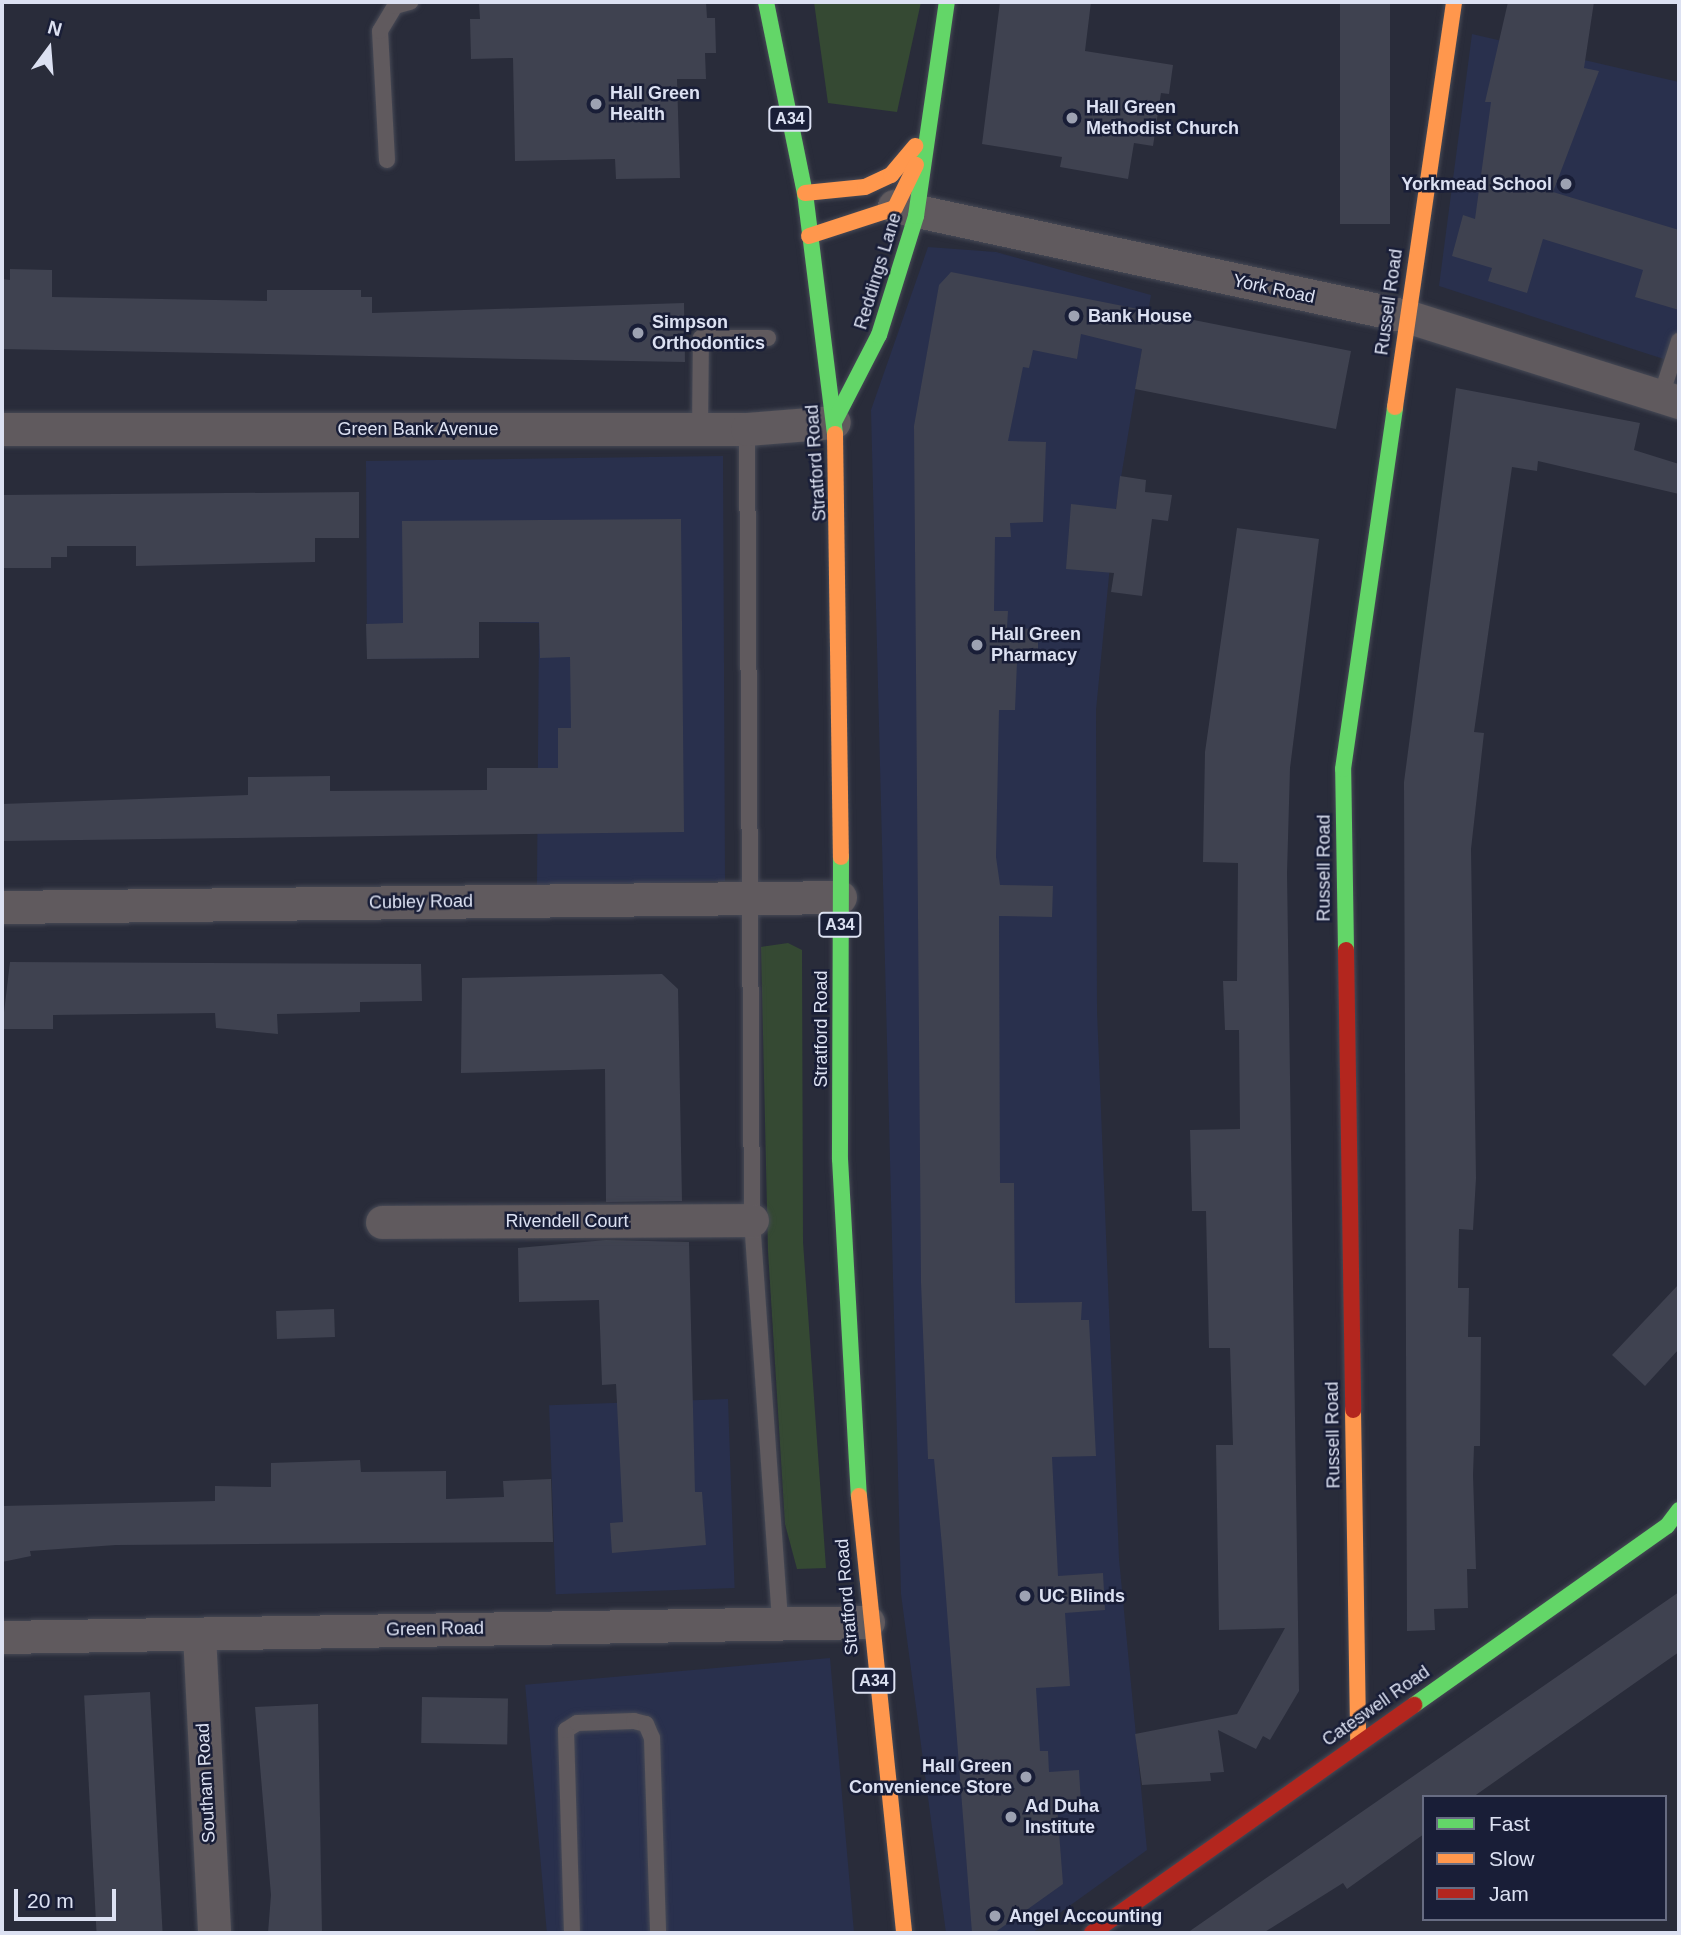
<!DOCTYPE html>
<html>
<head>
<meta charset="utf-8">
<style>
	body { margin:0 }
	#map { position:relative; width:1681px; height:1935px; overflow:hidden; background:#292c3a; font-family:Helvetica,sans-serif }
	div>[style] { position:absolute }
	.built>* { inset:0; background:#29304d; transform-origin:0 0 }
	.green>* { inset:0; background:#354933 }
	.building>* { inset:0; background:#3f4250; transform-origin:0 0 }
	.roads { filter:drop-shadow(0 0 2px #474a56) drop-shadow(0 0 2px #474a56) }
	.lane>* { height:16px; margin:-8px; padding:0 8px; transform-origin:8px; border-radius:8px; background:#605a5e }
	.street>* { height:33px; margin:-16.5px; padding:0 16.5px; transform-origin:16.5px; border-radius:16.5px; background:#605a5e }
	.fast>* { height:16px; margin:-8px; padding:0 8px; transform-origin:8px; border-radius:8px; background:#63d668 }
	.slow>* { height:16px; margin:-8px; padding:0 8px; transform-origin:8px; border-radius:8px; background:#ff974d }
	.jam>* { height:16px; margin:-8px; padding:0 8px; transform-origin:8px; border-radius:8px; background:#b3261e }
	.dots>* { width:19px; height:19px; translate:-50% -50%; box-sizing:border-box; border:4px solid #191e37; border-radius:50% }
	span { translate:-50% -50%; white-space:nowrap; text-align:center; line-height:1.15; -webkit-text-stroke:5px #191e37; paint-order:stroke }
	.shield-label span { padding:2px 5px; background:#191e37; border:2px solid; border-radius:5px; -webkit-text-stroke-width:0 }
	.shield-label { font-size:16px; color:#dce1f2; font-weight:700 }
	.poi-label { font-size:18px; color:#dce1f2; font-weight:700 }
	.left { translate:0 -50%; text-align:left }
	.right { translate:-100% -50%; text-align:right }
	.street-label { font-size:18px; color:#dce1f2 }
	.frame { position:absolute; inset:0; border:4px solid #dce1f2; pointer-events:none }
	.legend { position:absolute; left:1422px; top:1795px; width:245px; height:126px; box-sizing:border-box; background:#191e37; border:2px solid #676c82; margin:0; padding:9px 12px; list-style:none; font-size:21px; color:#dce1f2 }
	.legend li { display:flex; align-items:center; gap:14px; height:35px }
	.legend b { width:35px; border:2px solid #676c82 }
	.north { position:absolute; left:14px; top:14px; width:70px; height:70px; -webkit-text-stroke:5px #191e37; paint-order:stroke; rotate:16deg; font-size:19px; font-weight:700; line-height:28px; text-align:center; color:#dce1f2 }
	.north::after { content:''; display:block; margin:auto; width:24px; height:32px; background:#dce1f2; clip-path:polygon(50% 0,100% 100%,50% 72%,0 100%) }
	.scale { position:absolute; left:14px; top:1889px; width:102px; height:32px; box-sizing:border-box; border:4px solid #dce1f2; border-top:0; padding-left:9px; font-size:21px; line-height:24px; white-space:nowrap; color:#dce1f2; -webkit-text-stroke:5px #191e37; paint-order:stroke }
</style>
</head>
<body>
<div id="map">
	<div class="built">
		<i style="clip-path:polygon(1472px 34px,1679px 82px,1679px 364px,1439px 286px)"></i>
		<i style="clip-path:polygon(928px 247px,996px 252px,1151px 295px,1115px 514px,1096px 710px,1097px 1011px,1119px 1559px,1147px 1850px,1032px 1933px,946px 1933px,901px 1594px,871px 410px)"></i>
		<i style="clip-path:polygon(723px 456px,725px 881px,537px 886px,539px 623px,479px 622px,479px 658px,367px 659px,366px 461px)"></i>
		<i style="left:728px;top:1399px;width:189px;height:179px;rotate:88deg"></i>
		<i style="left:830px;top:1658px;width:276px;height:306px;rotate:85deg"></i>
	</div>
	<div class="green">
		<i style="clip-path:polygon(814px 2px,921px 2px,897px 112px,828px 103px)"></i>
		<i style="clip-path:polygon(788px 943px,802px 950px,803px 1242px,826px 1568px,797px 1569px,785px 1524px,768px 1251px,761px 947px)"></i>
	</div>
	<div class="building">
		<i style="clip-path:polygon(479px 2px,706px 2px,707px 18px,715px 18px,716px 53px,705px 53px,706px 79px,677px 79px,680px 178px,616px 179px,615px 159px,515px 161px,513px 58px,471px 59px,470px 19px,480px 19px)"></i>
		<i style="clip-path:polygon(1000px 2px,1091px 2px,1085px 51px,1173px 65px,1169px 94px,1161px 93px,1153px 146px,1134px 143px,1128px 179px,1060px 167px,1062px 157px,982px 144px)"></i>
		<i style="left:1340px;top:2px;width:50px;height:222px"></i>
		<i style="clip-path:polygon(1508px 2px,1594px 2px,1584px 68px,1599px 71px,1553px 192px,1679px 230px,1679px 310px,1635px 297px,1643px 270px,1543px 239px,1527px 293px,1488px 281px,1492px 268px,1452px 256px,1463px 215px,1475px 219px,1491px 102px,1485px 102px)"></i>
		<i style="clip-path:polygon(10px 269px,52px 270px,52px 297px,267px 301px,267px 290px,361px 290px,361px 297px,372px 297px,372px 313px,684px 303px,685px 362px,2px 349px,2px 279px,10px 280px)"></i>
		<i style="clip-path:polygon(951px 272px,1351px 351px,1336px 429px,1135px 389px,1142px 349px,1081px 334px,1077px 359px,1033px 350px,1029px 368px,1023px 367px,1008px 441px,1046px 442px,1043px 522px,1010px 523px,1011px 537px,995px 537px,994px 611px,1008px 611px,1007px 628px,1038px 629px,1038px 663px,1017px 662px,1015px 710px,999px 710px,996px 857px,1000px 885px,1053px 886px,1052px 917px,999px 916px,1000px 1183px,1014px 1183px,1015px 1303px,1082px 1302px,1081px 1320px,1089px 1320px,1096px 1456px,1052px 1457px,1058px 1576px,1103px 1573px,1105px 1610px,1065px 1613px,1070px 1686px,1036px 1688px,1040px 1751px,1048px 1751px,1049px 1772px,1079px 1770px,1081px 1804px,1057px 1806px,1063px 1884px,994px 1933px,972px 1933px,942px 1546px,934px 1459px,928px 1459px,921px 1282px,914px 426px,939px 285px)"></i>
		<i style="clip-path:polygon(1456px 388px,1640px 423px,1634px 450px,1679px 464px,1679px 494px,1538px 461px,1537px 471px,1512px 467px,1474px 732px,1484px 733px,1471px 849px,1476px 1178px,1473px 1230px,1459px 1229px,1458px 1288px,1469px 1288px,1468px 1337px,1481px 1337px,1480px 1446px,1474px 1446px,1473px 1475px,1476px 1569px,1467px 1569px,1468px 1608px,1434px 1609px,1435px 1630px,1407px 1631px,1404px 782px)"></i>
		<i style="clip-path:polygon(1120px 476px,1146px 480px,1145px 492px,1172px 495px,1168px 521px,1152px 519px,1142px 596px,1111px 592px,1114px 573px,1066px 569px,1071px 504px,1116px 509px)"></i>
		<i style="clip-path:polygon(359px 492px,359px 538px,315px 538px,315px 562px,136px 566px,136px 546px,67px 546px,67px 557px,51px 557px,51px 568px,2px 568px,2px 495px)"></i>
		<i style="clip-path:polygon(681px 519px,684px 832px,2px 841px,2px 804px,248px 795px,248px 777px,330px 776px,330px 791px,487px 790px,487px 768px,558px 768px,558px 728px,571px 728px,570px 657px,540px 658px,539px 622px,479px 622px,479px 658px,367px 659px,366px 624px,403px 623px,402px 521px)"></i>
		<i style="clip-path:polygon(1237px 528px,1319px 539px,1290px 768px,1287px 873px,1299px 1691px,1270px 1740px,1263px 1736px,1256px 1749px,1218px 1730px,1224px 1772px,1210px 1773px,1211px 1781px,1142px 1785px,1135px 1734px,1237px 1714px,1285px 1628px,1219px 1630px,1216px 1445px,1233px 1445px,1230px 1348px,1209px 1348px,1206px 1211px,1192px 1211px,1190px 1130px,1240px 1129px,1239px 1030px,1225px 1030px,1223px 981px,1237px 981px,1238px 863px,1203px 862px,1205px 752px)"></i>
		<i style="clip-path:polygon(10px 962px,421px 964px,422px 1001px,360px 1002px,360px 1012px,277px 1014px,278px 1034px,216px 1028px,215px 1013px,53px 1015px,53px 1029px,2px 1029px)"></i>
		<i style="clip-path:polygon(662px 974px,678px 989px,682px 1201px,606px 1202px,605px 1069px,461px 1073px,462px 978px)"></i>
		<i style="clip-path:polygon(606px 1240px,689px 1242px,695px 1492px,702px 1492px,706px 1545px,612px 1553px,610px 1523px,623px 1522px,616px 1384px,602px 1385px,599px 1300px,519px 1302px,518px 1248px)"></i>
		<i style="clip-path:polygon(1679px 1284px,1679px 1349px,1645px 1386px,1612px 1355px)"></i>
		<i style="left:334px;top:1309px;width:28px;height:58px;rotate:88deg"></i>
		<i style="clip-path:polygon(360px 1460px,361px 1472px,446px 1471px,446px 1499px,504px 1497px,503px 1481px,551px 1479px,553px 1542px,116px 1545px,30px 1551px,31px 1556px,2px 1562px,2px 1506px,215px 1501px,215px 1486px,271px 1487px,271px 1463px)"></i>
		<i style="clip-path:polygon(1679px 1592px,1679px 1652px,1473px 1797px,1424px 1797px,1424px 1834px,1347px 1889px,1343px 1883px,1263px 1933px,1187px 1933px)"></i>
		<i style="left:150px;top:1692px;width:241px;height:66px;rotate:87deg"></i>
		<i style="left:422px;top:1697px;width:86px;height:46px;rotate:1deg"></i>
		<i style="clip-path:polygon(318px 1704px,322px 1933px,268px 1933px,271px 1895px,255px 1707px)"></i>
	</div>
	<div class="roads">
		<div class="lane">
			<i style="left:387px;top:160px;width:129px;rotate:-93.1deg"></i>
			<i style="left:380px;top:31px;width:29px;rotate:-59deg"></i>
			<i style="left:395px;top:6px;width:16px;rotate:-15deg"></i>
			<i style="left:1661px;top:396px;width:58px;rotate:-71.9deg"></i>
			<i style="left:700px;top:429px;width:91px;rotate:-89.4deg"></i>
			<i style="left:701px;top:338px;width:67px"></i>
			<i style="left:747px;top:429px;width:791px;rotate:89.64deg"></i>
			<i style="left:752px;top:1220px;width:403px;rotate:86deg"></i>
			<i style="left:572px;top:1933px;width:203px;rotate:-91.7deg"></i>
			<i style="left:566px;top:1730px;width:13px;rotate:-32deg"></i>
			<i style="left:577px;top:1723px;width:57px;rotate:-2deg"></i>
			<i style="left:634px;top:1721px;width:12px;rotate:14deg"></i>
			<i style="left:646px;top:1724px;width:15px;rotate:67deg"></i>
			<i style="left:652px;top:1738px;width:195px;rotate:88.2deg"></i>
		</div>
		<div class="street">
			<i style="left:894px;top:206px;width:524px;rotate:12.13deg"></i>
			<i style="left:1406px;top:316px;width:286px;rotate:17.5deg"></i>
			<i style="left:2px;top:429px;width:745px"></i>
			<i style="left:747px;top:429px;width:87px;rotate:-4.6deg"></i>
			<i style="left:2px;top:907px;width:838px;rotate:-0.68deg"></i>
			<i style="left:382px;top:1222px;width:370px;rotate:-0.3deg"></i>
			<i style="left:199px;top:1634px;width:299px;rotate:87.1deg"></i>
			<i style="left:2px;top:1637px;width:866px;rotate:-0.99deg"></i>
		</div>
		<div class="fast">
			<i style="left:766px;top:2px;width:195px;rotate:78.5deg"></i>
			<i style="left:805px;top:193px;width:243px;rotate:82.9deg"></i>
			<i style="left:834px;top:422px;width:98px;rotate:-62.7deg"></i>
			<i style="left:879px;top:335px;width:125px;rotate:-72.7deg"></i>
			<i style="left:916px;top:216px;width:216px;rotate:-81.8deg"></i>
			<i style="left:841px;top:857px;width:302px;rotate:90.2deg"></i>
			<i style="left:840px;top:1159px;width:338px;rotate:86.8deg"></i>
			<i style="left:1346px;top:950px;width:181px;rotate:-90.9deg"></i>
			<i style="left:1343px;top:769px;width:366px;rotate:-81.8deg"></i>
			<i style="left:1414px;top:1705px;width:310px;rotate:-35.3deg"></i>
			<i style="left:1667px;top:1526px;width:20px;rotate:-53deg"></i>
		</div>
		<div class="slow">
			<i style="left:805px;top:193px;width:60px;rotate:-5.7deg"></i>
			<i style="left:865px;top:187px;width:29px;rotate:-25deg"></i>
			<i style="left:891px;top:175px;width:38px;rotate:-50deg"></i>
			<i style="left:809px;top:236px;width:90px;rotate:-18deg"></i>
			<i style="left:895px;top:208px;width:48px;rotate:-64deg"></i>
			<i style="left:1395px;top:407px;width:409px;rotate:-81.7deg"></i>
			<i style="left:835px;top:434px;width:423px;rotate:89.2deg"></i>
			<i style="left:1353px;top:1410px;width:331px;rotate:89.1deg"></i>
			<i style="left:859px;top:1496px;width:439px;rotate:84.1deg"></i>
		</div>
		<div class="jam">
			<i style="left:1346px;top:950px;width:460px;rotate:89.1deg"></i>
			<i style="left:1092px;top:1933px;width:395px;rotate:-35.3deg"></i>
		</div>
	</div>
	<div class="dots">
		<i style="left:596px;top:104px;background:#9da2b2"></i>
		<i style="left:1072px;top:118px;background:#9da2b2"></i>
		<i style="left:1566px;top:184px;background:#9da2b2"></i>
		<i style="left:1074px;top:316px;background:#9da2b2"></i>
		<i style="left:638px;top:333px;background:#9da2b2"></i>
		<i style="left:977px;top:645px;background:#9da2b2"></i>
		<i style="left:1025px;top:1596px;background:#9da2b2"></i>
		<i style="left:1026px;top:1777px;background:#9da2b2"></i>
		<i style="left:1011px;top:1817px;background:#9da2b2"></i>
		<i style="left:995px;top:1916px;background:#9da2b2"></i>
	</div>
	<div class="shield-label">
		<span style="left:790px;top:119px">A34</span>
		<span style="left:840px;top:925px">A34</span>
		<span style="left:874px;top:1681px">A34</span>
	</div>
	<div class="poi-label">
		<span class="left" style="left:610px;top:104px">Hall Green<br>Health</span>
		<span class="left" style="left:1086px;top:118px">Hall Green<br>Methodist Church</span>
		<span class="right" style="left:1552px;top:184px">Yorkmead School</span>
		<span class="left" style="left:1088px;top:316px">Bank House</span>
		<span class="left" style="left:652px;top:333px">Simpson<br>Orthodontics</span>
		<span class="left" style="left:991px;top:645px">Hall Green<br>Pharmacy</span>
		<span class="left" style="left:1039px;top:1596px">UC Blinds</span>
		<span class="right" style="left:1012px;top:1777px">Hall Green<br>Convenience Store</span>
		<span class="left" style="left:1025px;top:1817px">Ad Duha<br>Institute</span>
		<span class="left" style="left:1009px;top:1916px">Angel Accounting</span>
	</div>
	<div class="street-label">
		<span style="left:878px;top:271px;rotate:-73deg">Reddings Lane</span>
		<span style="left:1274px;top:289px;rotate:12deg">York Road</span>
		<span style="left:1389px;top:302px;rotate:-82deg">Russell Road</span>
		<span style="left:418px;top:429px">Green Bank Avenue</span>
		<span style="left:816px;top:463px;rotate:-94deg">Stratford Road</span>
		<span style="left:1324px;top:868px;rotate:-90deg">Russell Road</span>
		<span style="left:421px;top:902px;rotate:-1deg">Cubley Road</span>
		<span style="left:821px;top:1029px;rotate:-90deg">Stratford Road</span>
		<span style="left:567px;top:1221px">Rivendell Court</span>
		<span style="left:1333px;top:1435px;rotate:-91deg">Russell Road</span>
		<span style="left:847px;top:1597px;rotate:-95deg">Stratford Road</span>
		<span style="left:435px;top:1629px;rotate:-1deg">Green Road</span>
		<span style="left:1376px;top:1706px;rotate:-35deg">Cateswell Road</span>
		<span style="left:206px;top:1783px;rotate:-93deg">Southam Road</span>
	</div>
	<div class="frame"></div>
	<ul class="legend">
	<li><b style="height:9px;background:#63d668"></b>Fast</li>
	<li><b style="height:9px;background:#ff974d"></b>Slow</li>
	<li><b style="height:9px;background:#b3261e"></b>Jam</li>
	</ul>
	<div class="north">N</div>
	<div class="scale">20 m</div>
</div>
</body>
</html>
